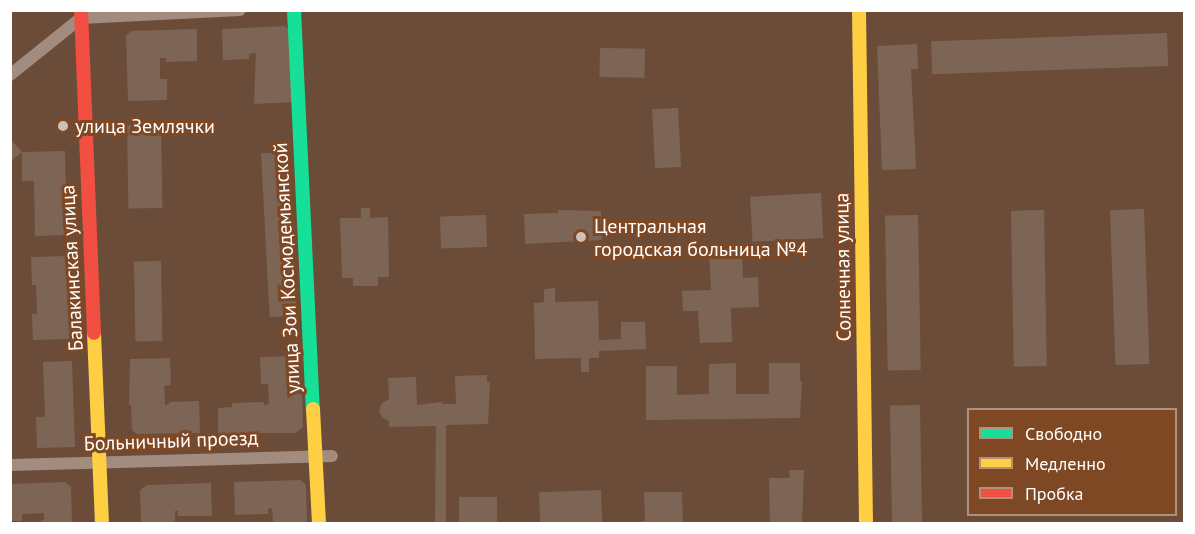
<!DOCTYPE html>
<html>
<head>
<meta charset="utf-8">
<style>
	body { margin:0 }
	#map { position:relative; width:1195px; height:534px; overflow:hidden; background:#6b4c39; font-family:"PT Sans",sans-serif }
	div>[style] { position:absolute }
	.building>* { inset:0; background:#7d6556; transform-origin:0 0 }
	.street>* { height:12px; margin:-6px; padding:0 6px; transform-origin:6px; border-radius:6px; background:#a18c7f }
	.fast>* { height:14px; margin:-7px; padding:0 7px; transform-origin:7px; border-radius:7px; background:#16e098 }
	.slow>* { height:14px; margin:-7px; padding:0 7px; transform-origin:7px; border-radius:7px; background:#ffcf43 }
	.jam>* { height:14px; margin:-7px; padding:0 7px; transform-origin:7px; border-radius:7px; background:#f24e42 }
	.dots>* { width:16px; height:16px; translate:-50% -50%; box-sizing:border-box; border:3px solid #7f4825; border-radius:50% }
	span { translate:-50% -50%; white-space:nowrap; text-align:center; line-height:1.15; -webkit-text-stroke:6px #7f4825; paint-order:stroke }
	.poi-label { font-size:20px; color:#fff }
	.left { translate:0 -50%; text-align:left }
	.street-label { font-size:20px; color:#fff }
	.frame { position:absolute; inset:0; border:12px solid #fff; pointer-events:none }
	.legend { position:absolute; left:967px; top:408px; width:210px; height:108px; box-sizing:border-box; background:#7f4825; border:2px solid #b2917c; margin:0; padding:8px 10px; list-style:none; font-size:18px; color:#fff }
	.legend li { display:flex; align-items:center; gap:12px; height:30px }
	.legend b { width:30px; border:2px solid #b2917c }
</style>
</head>
<body>
<div id="map">
	<div class="building">
		<i style="clip-path:polygon(285px 26px,291px 31px,293px 102px,254px 104px,256px 53px,249px 54px,249px 59px,223px 60px,222px 29px)"></i>
		<i style="clip-path:polygon(197px 29px,197px 61px,166px 62px,166px 58px,160px 58px,160px 79px,167px 79px,167px 100px,128px 101px,126px 36px,131px 31px)"></i>
		<i style="left:1167px;top:33px;width:33px;height:236px;rotate:88deg"></i>
		<i style="clip-path:polygon(917px 44px,918px 69px,911px 69px,916px 169px,882px 170px,877px 46px)"></i>
		<i style="left:600px;top:48px;width:45px;height:29px;rotate:1deg"></i>
		<i style="left:678px;top:108px;width:59px;height:26px;rotate:87deg"></i>
		<i style="left:161px;top:125px;width:83px;height:34px;rotate:89deg"></i>
		<i style="clip-path:polygon(10px 139px,22px 152px,10px 162px)"></i>
		<i style="clip-path:polygon(65px 151px,67px 235px,35px 236px,34px 181px,22px 181px,22px 152px)"></i>
		<i style="left:288px;top:152px;width:164px;height:27px;rotate:87deg"></i>
		<i style="left:821px;top:193px;width:45px;height:71px;rotate:87deg"></i>
		<i style="clip-path:polygon(361px 208px,370px 208px,370px 218px,388px 217px,389px 277px,378px 277px,378px 286px,353px 286px,353px 278px,342px 278px,340px 218px,361px 218px)"></i>
		<i style="left:1144px;top:209px;width:155px;height:34px;rotate:88deg"></i>
		<i style="clip-path:polygon(558px 210px,601px 211px,602px 240px,525px 244px,524px 214px,558px 213px)"></i>
		<i style="left:1044px;top:210px;width:156px;height:33px;rotate:89deg"></i>
		<i style="left:486px;top:215px;width:32px;height:46px;rotate:88deg"></i>
		<i style="left:918px;top:215px;width:155px;height:33px;rotate:89deg"></i>
		<i style="clip-path:polygon(742px 250px,743px 278px,758px 277px,759px 307px,731px 308px,732px 342px,700px 343px,698px 311px,683px 311px,682px 291px,711px 290px,709px 252px)"></i>
		<i style="clip-path:polygon(68px 256px,70px 339px,33px 340px,32px 314px,37px 314px,36px 285px,32px 285px,31px 257px)"></i>
		<i style="left:161px;top:261px;width:80px;height:27px;rotate:89deg"></i>
		<i style="clip-path:polygon(555px 288px,555px 302px,598px 301px,599px 340px,621px 339px,621px 322px,645px 322px,646px 349px,599px 351px,599px 358px,589px 358px,589px 372px,581px 372px,581px 358px,535px 359px,534px 303px,544px 302px,544px 289px)"></i>
		<i style="clip-path:polygon(301px 356px,303px 427px,296px 433px,218px 433px,218px 408px,232px 407px,232px 403px,264px 402px,264px 405px,269px 404px,268px 384px,261px 384px,260px 357px)"></i>
		<i style="clip-path:polygon(170px 358px,171px 385px,164px 386px,165px 405px,169px 404px,169px 402px,199px 401px,200px 433px,137px 434px,132px 430px,131px 405px,129px 405px,130px 359px)"></i>
		<i style="clip-path:polygon(72px 361px,75px 447px,37px 448px,36px 417px,45px 417px,43px 362px)"></i>
		<i style="clip-path:polygon(736px 363px,736px 394px,769px 394px,769px 363px,800px 363px,800px 381px,802px 381px,800px 418px,646px 420px,646px 366px,677px 366px,677px 395px,709px 394px,709px 364px)"></i>
		<i style="clip-path:polygon(487px 375px,487px 382px,490px 382px,488px 424px,446px 425px,446px 524px,435px 524px,436px 426px,389px 427px,389px 421px,383px 418px,379px 412px,381px 404px,389px 399px,388px 378px,416px 377px,417px 405px,442px 402px,442px 404px,456px 404px,455px 376px)"></i>
		<i style="left:920px;top:405px;width:119px;height:30px;rotate:89deg"></i>
		<i style="clip-path:polygon(789px 470px,804px 470px,802px 524px,770px 524px,769px 478px,790px 478px)"></i>
		<i style="clip-path:polygon(301px 480px,306px 485px,307px 524px,273px 524px,272px 508px,268px 509px,268px 514px,235px 515px,234px 482px)"></i>
		<i style="clip-path:polygon(65px 482px,71px 487px,72px 524px,41px 524px,41px 520px,44px 520px,44px 513px,22px 514px,22px 521px,10px 521px,10px 484px)"></i>
		<i style="clip-path:polygon(211px 483px,212px 516px,178px 516px,178px 511px,175px 511px,175px 524px,141px 524px,140px 490px,147px 485px)"></i>
		<i style="left:601px;top:490px;width:34px;height:62px;rotate:88deg"></i>
		<i style="clip-path:polygon(644px 492px,682px 492px,683px 524px,622px 524px,645px 521px)"></i>
		<i style="left:497px;top:497px;width:27px;height:38px;rotate:90deg"></i>
	</div>
	<div class="street">
		<i style="left:10px;top:75px;width:91px;rotate:-38.8deg"></i>
		<i style="left:81px;top:18px;width:159px;rotate:-2.9deg"></i>
		<i style="left:10px;top:465px;width:322px;rotate:-1.6deg"></i>
	</div>
	<div class="fast">
		<i style="left:294px;top:10px;width:399px;rotate:87.3deg"></i>
	</div>
	<div class="slow">
		<i style="left:859px;top:10px;width:514px;rotate:89.22deg"></i>
		<i style="left:94px;top:333px;width:191px;rotate:87.6deg"></i>
		<i style="left:313px;top:409px;width:115px;rotate:87deg"></i>
	</div>
	<div class="jam">
		<i style="left:81px;top:10px;width:323px;rotate:87.7deg"></i>
	</div>
	<div class="dots">
		<i style="left:63px;top:126px;background:#cbc0ba"></i>
		<i style="left:581px;top:237px;background:#cbc0ba"></i>
	</div>
	<div class="poi-label">
		<span class="left" style="left:75px;top:126px">улица Землячки</span>
		<span class="left" style="left:594px;top:238px">Центральная<br>городская больница №4</span>
	</div>
	<div class="street-label">
		<span style="left:843px;top:267px;rotate:-91deg">Солнечная улица</span>
		<span style="left:72px;top:268px;rotate:-93deg">Балакинская улица</span>
		<span style="left:287px;top:268px;rotate:-93deg">улица Зои Космодемьянской</span>
		<span style="left:171px;top:441px;rotate:-2deg">Больничный проезд</span>
	</div>
	<div class="frame"></div>
	<ul class="legend">
	<li><b style="height:8px;background:#16e098"></b>Свободно</li>
	<li><b style="height:8px;background:#ffcf43"></b>Медленно</li>
	<li><b style="height:8px;background:#f24e42"></b>Пробка</li>
	</ul>
</div>
</body>
</html>
